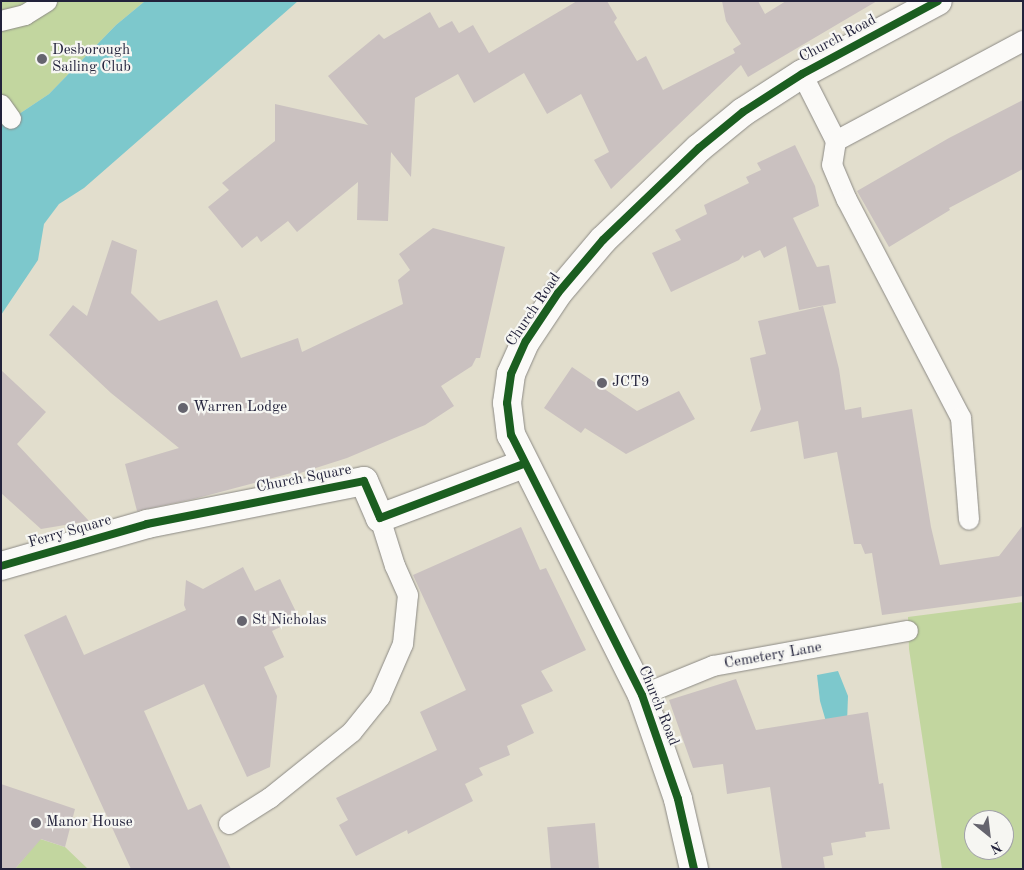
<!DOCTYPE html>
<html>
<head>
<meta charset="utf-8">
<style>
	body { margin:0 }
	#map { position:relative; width:1024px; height:870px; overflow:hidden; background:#e2decd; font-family:"Old Standard TT",serif }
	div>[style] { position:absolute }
	.green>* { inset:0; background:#c2d69f }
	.water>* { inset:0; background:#7dc8cc }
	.building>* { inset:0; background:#cac1c0; transform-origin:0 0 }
	.roads { filter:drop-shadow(0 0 1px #8c8a85) drop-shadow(0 0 1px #8c8a85) }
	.lane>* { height:20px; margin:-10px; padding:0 10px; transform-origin:10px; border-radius:10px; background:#fbfaf8 }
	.street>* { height:28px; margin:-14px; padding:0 14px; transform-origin:14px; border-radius:14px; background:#fbfaf8 }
	.secondary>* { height:28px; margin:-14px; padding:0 14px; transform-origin:14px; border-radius:14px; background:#fbfaf8 }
	.cycleway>* { height:8px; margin:-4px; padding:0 4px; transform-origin:4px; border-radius:4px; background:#1b5e20 }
	.dots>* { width:14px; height:14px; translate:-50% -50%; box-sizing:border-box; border:2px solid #f6f6f2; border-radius:50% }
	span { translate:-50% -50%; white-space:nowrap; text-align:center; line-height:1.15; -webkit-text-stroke:4.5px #f6f6f2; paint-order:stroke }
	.street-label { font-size:15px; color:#22223b }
	.poi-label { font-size:15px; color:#22223b }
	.left { translate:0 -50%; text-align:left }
	.frame { position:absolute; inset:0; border:2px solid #22223b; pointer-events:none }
	.north { position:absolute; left:964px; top:810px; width:50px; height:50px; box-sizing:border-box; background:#f6f6f2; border:1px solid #a1a1a9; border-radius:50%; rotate:151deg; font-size:14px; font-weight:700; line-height:20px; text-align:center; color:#22223b }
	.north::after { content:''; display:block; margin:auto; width:18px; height:22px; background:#65646e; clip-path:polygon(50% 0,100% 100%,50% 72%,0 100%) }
</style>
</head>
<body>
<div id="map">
	<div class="green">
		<i style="clip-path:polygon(1px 1px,145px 1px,116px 25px,49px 94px,1px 126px)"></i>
		<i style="clip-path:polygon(evenodd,1023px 602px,1023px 869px,942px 869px,909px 649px,908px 617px,1023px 602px,974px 820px,1004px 820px,1004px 850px,974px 850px,974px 820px)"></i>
		<i style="clip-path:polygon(34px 837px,65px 847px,88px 869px,15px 869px,25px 857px)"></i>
	</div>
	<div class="water">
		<i style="clip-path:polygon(145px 1px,298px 1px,84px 188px,59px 204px,44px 224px,38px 260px,1px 315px,1px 126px,49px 94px,116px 25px)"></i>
		<i style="clip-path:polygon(838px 671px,848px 696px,847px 722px,827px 725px,820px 701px,817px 675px)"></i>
	</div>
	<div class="building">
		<i style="clip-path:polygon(577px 1px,607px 1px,617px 18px,614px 22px,637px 61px,646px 56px,663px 90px,735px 53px,733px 49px,741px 44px,726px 21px,722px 1px,758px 1px,765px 14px,786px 1px,877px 1px,748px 77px,741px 65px,611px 189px,594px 160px,609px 152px,581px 94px,547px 114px,524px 73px,474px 103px,458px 74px,415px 98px,411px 177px,391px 152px,388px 221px,357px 220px,358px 182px,297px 232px,288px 221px,261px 242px,257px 236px,242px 248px,208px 207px,229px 190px,222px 183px,275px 141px,275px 104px,368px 125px,328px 76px,379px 34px,384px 39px,430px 12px,439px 28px,452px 21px,459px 33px,473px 25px,489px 53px)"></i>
		<i style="clip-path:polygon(1023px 100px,1023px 169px,949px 208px,950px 210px,889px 247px,857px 191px,949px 138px)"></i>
		<i style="clip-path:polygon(795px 145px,815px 186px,819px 206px,793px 218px,817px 267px,829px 265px,836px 303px,799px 310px,786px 246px,764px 258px,760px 250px,744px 258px,743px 255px,739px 260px,671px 292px,652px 253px,681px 240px,675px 230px,707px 214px,704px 205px,749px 183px,746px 177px,761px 170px,757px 163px)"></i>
		<i style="clip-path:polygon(433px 228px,505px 247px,480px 358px,476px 358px,472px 366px,441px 386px,454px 406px,425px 425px,347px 458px,297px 474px,295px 472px,194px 499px,137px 511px,125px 464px,179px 448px,111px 393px,49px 335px,73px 305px,87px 316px,112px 240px,137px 250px,131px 293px,159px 321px,217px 300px,241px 358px,298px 338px,302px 352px,403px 304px,398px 280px,410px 270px,399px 254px)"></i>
		<i style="clip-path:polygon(823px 306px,839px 369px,845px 410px,861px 407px,862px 418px,912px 409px,931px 527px,940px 565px,999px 556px,1023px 525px,1023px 596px,882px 615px,872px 553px,865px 554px,861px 544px,854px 544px,837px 452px,804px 459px,798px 421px,750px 432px,761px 409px,750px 358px,766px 354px,758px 321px)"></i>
		<i style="clip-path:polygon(572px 367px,637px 411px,679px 391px,695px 419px,626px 454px,585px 428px,581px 433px,544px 408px)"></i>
		<i style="clip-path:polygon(1px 370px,46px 412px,17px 444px,89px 521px,41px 529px,1px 493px)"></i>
		<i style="clip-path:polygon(521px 527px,540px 570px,546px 568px,586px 650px,541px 671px,553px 691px,521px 705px,534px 733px,507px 746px,510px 755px,479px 768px,483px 775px,465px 784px,473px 801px,408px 834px,407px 830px,356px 856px,339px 825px,348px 820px,336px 798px,437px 750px,420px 712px,466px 690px,413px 575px)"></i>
		<i style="clip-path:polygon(243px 567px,255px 591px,280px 579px,299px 618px,272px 631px,284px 657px,264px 667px,277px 696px,270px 767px,247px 777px,204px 684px,144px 711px,188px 810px,201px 804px,231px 869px,131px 869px,24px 635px,66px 615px,84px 655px,186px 610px,184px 605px,186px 580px,203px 589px)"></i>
		<i style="clip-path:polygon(736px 679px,756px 730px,868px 712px,879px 784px,883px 783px,890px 829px,865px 832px,866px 837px,831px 843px,833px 855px,823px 857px,825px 869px,782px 869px,770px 787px,727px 794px,723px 764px,693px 768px,669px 700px)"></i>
		<i style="clip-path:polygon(1px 784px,75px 809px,65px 847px,41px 839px,15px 869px,1px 869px)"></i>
		<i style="left:595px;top:823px;width:46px;height:48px;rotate:85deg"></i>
	</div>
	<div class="roads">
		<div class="lane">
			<i style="left:1px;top:21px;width:25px;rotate:-14deg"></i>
			<i style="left:25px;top:15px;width:26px;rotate:-32deg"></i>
			<i style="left:802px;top:74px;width:75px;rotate:63.1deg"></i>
			<i style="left:836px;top:141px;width:212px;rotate:-28.1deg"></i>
			<i style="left:1px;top:105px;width:17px;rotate:54deg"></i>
			<i style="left:836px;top:141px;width:24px;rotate:99deg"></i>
			<i style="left:832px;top:165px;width:38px;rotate:67deg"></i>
			<i style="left:847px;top:200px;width:246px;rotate:62.4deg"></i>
			<i style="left:961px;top:418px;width:102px;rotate:85.5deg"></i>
			<i style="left:642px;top:695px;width:77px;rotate:-22.2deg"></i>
			<i style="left:713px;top:666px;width:198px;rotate:-10.2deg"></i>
			<i style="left:229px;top:824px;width:49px;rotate:-32.4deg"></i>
			<i style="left:270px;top:798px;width:105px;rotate:-38.8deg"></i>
			<i style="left:352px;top:732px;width:45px;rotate:-51.3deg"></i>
			<i style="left:380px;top:697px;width:58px;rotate:-66.5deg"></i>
			<i style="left:403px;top:644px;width:49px;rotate:-84.2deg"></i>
			<i style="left:408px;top:595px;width:32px;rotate:-114deg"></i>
			<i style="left:395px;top:566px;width:50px;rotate:-107.4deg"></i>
		</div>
		<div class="street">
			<i style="left:1px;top:566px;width:152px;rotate:-16deg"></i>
			<i style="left:147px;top:524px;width:221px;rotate:-11.2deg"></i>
			<i style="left:364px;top:481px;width:40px;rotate:66.6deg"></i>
			<i style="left:380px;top:518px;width:154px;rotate:-20.6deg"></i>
		</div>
		<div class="secondary">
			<i style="left:694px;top:869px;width:72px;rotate:-102.9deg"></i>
			<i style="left:678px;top:799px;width:110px;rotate:-109.1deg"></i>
			<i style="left:642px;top:695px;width:291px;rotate:-116.7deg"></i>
			<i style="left:511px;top:435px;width:32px;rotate:-97deg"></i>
			<i style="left:507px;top:403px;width:29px;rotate:-82deg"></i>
			<i style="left:511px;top:374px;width:36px;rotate:-66deg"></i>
			<i style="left:526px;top:341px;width:58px;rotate:-56.3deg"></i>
			<i style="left:558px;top:293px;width:70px;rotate:-49.7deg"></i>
			<i style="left:603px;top:240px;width:133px;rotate:-43.8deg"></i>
			<i style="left:699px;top:148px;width:57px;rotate:-39.3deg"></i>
			<i style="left:743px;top:112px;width:70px;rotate:-32.8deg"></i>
			<i style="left:802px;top:74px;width:154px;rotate:-28.2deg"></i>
		</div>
	</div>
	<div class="cycleway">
		<i style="left:1px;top:566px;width:152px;rotate:-16deg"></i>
		<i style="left:147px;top:524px;width:221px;rotate:-11.2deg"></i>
		<i style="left:364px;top:481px;width:40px;rotate:66.6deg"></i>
		<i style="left:380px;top:518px;width:154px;rotate:-20.6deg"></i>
		<i style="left:694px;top:869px;width:72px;rotate:-102.9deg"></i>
		<i style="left:678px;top:799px;width:110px;rotate:-109.1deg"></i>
		<i style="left:642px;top:695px;width:291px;rotate:-116.7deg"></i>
		<i style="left:511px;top:435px;width:32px;rotate:-97deg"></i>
		<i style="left:507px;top:403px;width:29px;rotate:-82deg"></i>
		<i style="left:511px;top:374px;width:36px;rotate:-66deg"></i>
		<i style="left:526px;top:341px;width:58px;rotate:-56.3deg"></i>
		<i style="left:558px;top:293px;width:70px;rotate:-49.7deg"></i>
		<i style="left:603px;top:240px;width:133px;rotate:-43.8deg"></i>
		<i style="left:699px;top:148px;width:57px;rotate:-39.3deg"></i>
		<i style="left:743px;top:112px;width:70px;rotate:-32.8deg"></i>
		<i style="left:802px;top:74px;width:154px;rotate:-28.2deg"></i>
	</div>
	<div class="dots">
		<i style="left:42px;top:59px;background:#65646e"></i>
		<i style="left:602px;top:383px;background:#65646e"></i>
		<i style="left:183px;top:408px;background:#65646e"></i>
		<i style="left:242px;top:621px;background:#65646e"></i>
		<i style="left:36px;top:823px;background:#65646e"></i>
	</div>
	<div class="street-label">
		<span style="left:838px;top:39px;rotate:-28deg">Church Road</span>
		<span style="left:534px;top:310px;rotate:-56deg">Church Road</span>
		<span style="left:304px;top:479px;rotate:-11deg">Church Square</span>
		<span style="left:70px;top:532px;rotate:-16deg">Ferry Square</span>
		<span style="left:773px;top:656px;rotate:-10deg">Cemetery Lane</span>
		<span style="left:658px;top:706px;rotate:68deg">Church Road</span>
	</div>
	<div class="poi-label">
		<span class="left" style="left:52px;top:59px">Desborough<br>Sailing Club</span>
		<span class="left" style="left:612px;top:383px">JCT9</span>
		<span class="left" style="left:193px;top:408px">Warren Lodge</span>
		<span class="left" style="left:252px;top:621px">St Nicholas</span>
		<span class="left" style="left:46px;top:823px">Manor House</span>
	</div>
	<div class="frame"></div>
	<div class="north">N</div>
</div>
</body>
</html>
